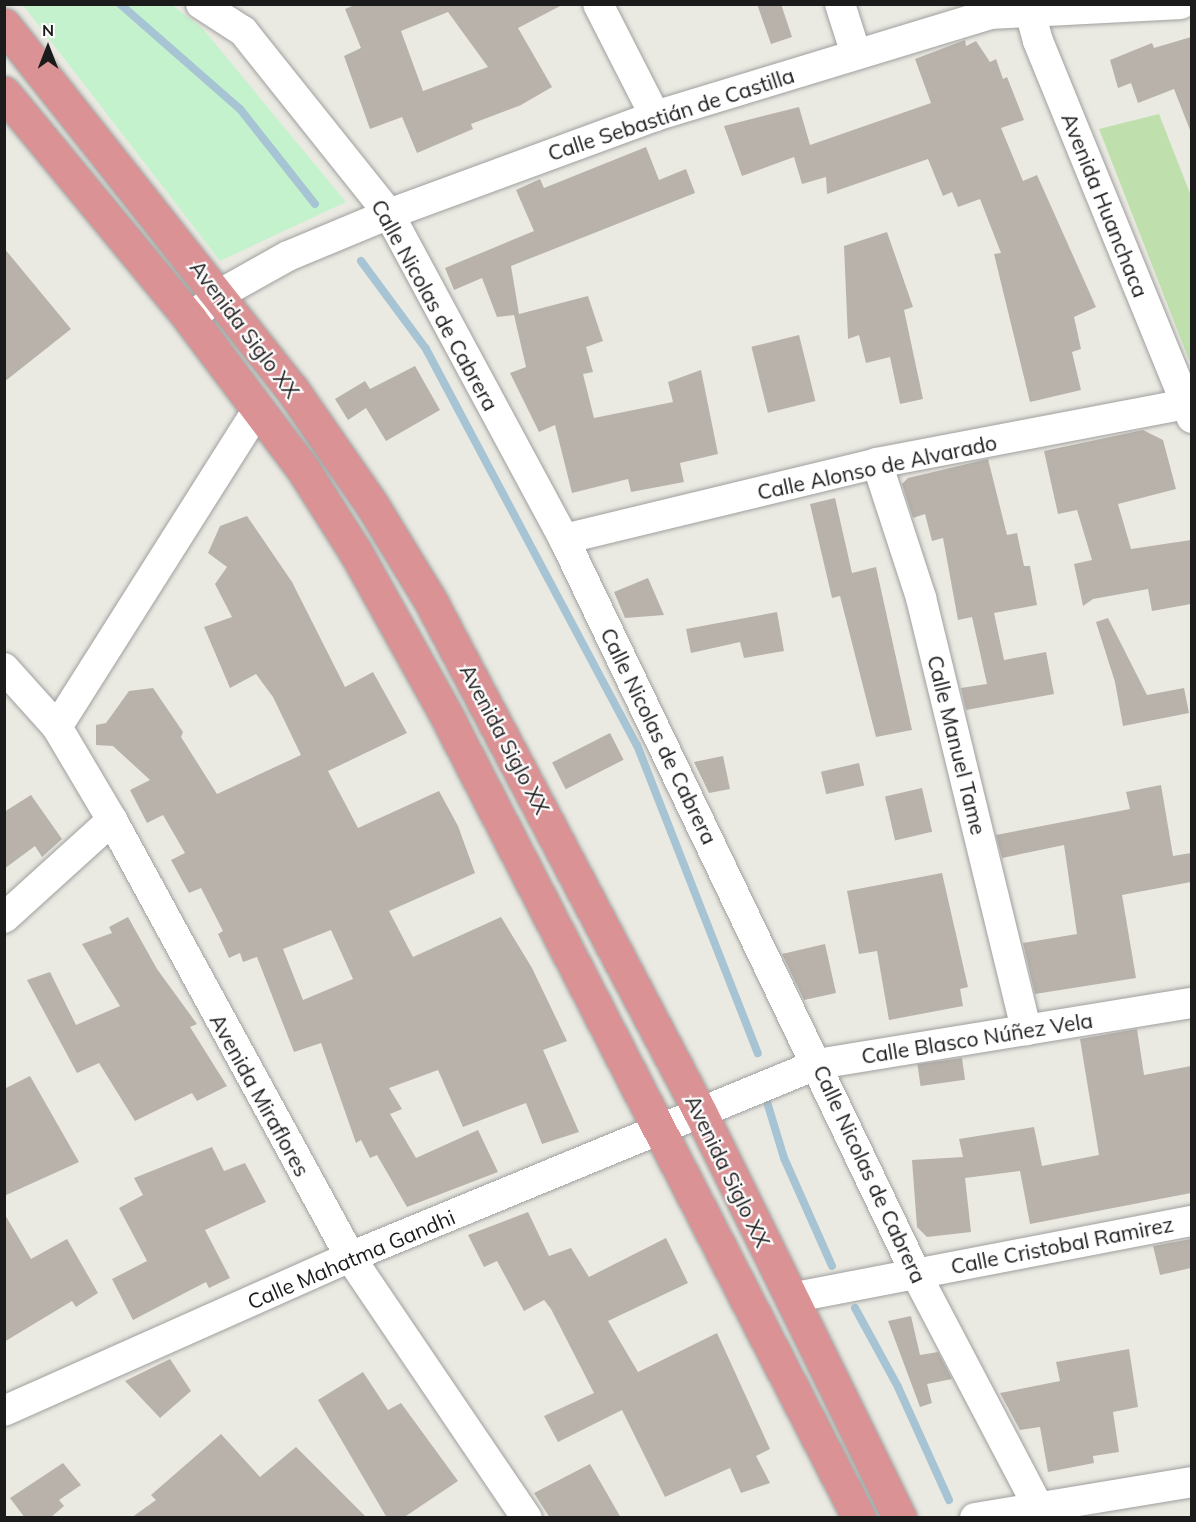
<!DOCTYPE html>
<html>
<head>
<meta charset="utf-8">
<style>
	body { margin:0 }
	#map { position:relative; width:1196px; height:1522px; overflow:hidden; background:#ebeae2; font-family:Mulish,sans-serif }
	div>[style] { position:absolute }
	.grass>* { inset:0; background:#bfe0ad }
	.park>* { inset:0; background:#c3f2cd }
	.stream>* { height:8px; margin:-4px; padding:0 4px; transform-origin:4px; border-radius:4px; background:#a7c4d4 }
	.building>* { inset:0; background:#b8b2ab; transform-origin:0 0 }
	.roads { filter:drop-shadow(0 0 2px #9f9f9f) drop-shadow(0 0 2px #9f9f9f) }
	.minor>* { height:30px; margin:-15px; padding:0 15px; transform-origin:15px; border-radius:15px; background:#fff }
	.highway>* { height:33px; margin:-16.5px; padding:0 16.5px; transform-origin:16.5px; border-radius:16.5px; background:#db9295 }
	span { translate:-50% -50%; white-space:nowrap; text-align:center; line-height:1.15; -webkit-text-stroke:4.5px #fff; paint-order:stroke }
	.street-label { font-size:21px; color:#1b1b1b }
	.frame { position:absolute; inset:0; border:6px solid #1b1b1b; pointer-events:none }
	.north { position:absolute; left:18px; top:18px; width:60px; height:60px; -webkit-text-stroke:4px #fff; paint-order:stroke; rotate:0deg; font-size:16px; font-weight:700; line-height:24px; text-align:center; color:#1b1b1b }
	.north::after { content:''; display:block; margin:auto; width:21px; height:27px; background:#1b1b1b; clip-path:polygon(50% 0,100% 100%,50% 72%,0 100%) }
</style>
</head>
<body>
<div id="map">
	<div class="grass">
		<i style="clip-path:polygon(1159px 114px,1191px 196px,1191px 365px,1099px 129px)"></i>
	</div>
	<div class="park">
		<i style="clip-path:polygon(23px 5px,172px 5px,203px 29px,346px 202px,220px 261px)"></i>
	</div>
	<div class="stream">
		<i style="left:120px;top:4px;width:159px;rotate:41.2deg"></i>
		<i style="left:240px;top:109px;width:121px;rotate:51.7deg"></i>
		<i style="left:361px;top:261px;width:109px;rotate:53.5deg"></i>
		<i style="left:426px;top:349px;width:449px;rotate:62deg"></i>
		<i style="left:637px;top:745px;width:331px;rotate:68.6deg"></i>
		<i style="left:767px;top:1102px;width:59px;rotate:73.1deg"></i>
		<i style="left:784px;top:1158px;width:118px;rotate:66deg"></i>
		<i style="left:855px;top:1308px;width:90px;rotate:61.4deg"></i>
		<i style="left:898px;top:1387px;width:124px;rotate:65.7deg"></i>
	</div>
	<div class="building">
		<i style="clip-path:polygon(evenodd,357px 4px,564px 4px,518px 28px,552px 87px,521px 105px,471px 124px,473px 129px,417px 153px,402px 117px,370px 129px,344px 56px,361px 48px,345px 9px,357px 4px,448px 12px,488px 67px,423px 91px,401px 31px,448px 12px)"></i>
		<i style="clip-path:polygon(757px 4px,781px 4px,792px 37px,771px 44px)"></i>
		<i style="clip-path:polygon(1191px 37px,1191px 130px,1190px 130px,1174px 89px,1138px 103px,1131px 83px,1118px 88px,1110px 60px,1152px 43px,1154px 48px)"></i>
		<i style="clip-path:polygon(965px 40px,966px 46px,976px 41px,990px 62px,996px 59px,1003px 79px,1007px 77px,1024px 120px,1001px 128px,1023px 181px,1037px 175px,1096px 307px,1074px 317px,1081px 349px,1072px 352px,1081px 390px,1030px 402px,994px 254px,1001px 253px,980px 199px,958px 207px,952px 192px,943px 196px,928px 159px,827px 194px,826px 177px,802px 184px,794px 157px,742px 176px,724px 126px,799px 107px,810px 145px,931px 103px,915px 59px)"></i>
		<i style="clip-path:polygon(646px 147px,659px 180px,686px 169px,695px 193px,511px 266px,519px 314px,588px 296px,603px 341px,586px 347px,593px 372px,583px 374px,594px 418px,673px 402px,668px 382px,701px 370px,718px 454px,680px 463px,684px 482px,631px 492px,628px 479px,572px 493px,555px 425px,539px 432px,510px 373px,526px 367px,514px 315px,497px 317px,482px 278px,454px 290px,445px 268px,534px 231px,516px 190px,540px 179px,544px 188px)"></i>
		<i style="clip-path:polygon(887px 232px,913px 307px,904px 310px,923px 399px,900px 404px,890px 357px,866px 363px,859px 335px,848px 339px,844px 246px)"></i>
		<i style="clip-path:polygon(4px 248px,71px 329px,4px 382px)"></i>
		<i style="left:799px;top:335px;width:68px;height:49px;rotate:76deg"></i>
		<i style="clip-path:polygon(415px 366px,440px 410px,386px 441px,366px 408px,348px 420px,335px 399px,365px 381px,370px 389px)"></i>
		<i style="clip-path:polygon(1143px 430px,1163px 440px,1176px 489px,1118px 504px,1131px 549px,1191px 540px,1191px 604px,1152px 611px,1148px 589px,1093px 599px,1083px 606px,1074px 564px,1092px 560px,1077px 510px,1058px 514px,1044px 451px)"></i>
		<i style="clip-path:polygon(988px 459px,1007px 535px,1017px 533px,1024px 566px,1030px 566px,1037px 605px,994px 613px,1004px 660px,1046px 652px,1054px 694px,966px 710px,961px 688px,987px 684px,972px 617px,958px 620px,943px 538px,932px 541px,925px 514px,913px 518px,902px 484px,908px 478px)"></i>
		<i style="clip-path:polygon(835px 498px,852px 573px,876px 567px,912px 730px,876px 737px,840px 596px,832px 598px,810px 504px)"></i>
		<i style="clip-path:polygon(evenodd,247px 516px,292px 582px,345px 687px,373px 672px,407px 733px,328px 771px,358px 828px,439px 791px,458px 826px,475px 873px,389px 911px,413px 957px,501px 917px,532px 968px,567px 1041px,543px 1050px,579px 1132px,542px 1144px,526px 1103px,463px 1127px,438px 1070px,389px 1088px,402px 1109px,390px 1114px,416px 1158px,478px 1130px,498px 1172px,407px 1207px,377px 1155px,370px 1158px,361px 1140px,356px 1143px,321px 1043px,294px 1052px,257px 957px,243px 962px,240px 953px,229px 958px,218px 934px,223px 931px,201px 888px,189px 893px,171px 860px,185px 853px,163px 815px,147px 823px,130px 790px,150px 780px,113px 746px,96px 745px,96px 725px,106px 723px,129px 691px,153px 688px,183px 732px,181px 737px,217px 794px,301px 755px,273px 697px,256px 674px,230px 688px,204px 627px,232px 617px,215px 584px,227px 567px,208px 553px,220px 526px,247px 516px,331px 930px,353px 979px,303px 1000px,283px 949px,331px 930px)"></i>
		<i style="clip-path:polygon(648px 578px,664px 615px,625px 618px,614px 592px)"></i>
		<i style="clip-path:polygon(777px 612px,784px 651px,744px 658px,740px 642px,691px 653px,686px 629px)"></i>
		<i style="clip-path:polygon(1108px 618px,1147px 695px,1184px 688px,1189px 713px,1123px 726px,1115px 682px,1096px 622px)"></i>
		<i style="left:610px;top:733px;width:30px;height:65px;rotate:63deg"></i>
		<i style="clip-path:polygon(723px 756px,730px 789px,709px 793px,694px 762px)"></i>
		<i style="left:859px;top:763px;width:23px;height:39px;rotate:77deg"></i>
		<i style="clip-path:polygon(1161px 785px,1173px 856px,1191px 853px,1191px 882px,1122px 895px,1136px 978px,1035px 994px,1023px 943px,1077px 934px,1064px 845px,1002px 858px,996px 835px,1130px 809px,1126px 792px)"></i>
		<i style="left:922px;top:788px;width:45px;height:38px;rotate:77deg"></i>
		<i style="clip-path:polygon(31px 795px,62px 839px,42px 857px,35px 846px,4px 869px,4px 812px)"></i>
		<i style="clip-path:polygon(942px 873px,968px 987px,960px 989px,963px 1006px,889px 1020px,877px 951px,859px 954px,847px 891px)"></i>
		<i style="clip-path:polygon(128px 917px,157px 969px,197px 1024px,190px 1027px,227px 1086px,197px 1101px,192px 1093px,135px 1121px,99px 1063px,77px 1073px,27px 980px,50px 972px,76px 1025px,120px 1006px,82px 944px,112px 933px,109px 927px)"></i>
		<i style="clip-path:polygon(825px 944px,836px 993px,804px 1000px,782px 954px)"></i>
		<i style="clip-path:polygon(1137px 1029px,1144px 1075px,1191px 1066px,1191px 1193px,1030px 1224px,1020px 1171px,965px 1178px,971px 1232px,927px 1237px,917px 1227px,912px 1160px,963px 1157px,959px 1139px,1034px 1127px,1042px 1166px,1099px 1155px,1080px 1039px)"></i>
		<i style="left:962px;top:1058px;width:22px;height:45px;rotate:82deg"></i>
		<i style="clip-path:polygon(30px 1076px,79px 1162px,4px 1196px,4px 1089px)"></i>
		<i style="clip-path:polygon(212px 1147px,224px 1171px,245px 1163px,266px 1202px,205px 1230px,230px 1278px,209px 1288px,206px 1282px,133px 1320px,112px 1279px,147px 1261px,119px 1208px,143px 1195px,134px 1178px)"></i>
		<i style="clip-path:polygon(528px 1212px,549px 1256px,571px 1248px,589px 1277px,666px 1238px,688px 1283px,608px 1321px,638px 1372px,717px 1333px,770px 1449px,756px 1456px,770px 1483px,741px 1493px,730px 1468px,665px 1497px,622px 1410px,558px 1442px,544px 1416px,594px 1393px,551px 1309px,544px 1300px,524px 1311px,497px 1261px,484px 1267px,468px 1235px)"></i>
		<i style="clip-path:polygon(4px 1213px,31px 1259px,67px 1239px,98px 1293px,76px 1307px,72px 1301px,4px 1342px)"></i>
		<i style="clip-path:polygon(1191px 1239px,1191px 1268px,1160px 1275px,1153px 1246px)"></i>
		<i style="clip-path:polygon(911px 1316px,920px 1355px,938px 1352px,952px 1379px,927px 1384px,932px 1403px,920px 1407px,888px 1321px)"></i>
		<i style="clip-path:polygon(1129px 1349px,1138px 1407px,1113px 1412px,1119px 1452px,1093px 1456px,1094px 1463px,1048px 1472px,1040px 1427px,1020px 1430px,1000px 1393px,1060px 1381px,1056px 1362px)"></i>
		<i style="clip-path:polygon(170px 1359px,191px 1391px,160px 1418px,125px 1381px)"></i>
		<i style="clip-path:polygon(363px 1372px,388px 1410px,401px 1403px,458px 1481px,403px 1518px,387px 1518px,318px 1400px)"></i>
		<i style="clip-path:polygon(221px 1434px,260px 1477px,296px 1447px,367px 1518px,131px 1518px,156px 1500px,151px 1495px)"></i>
		<i style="clip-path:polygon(63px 1463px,81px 1485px,59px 1500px,64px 1506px,50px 1518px,25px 1518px,10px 1498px)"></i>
		<i style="clip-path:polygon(590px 1464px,621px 1518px,550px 1518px,534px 1493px)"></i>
	</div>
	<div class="roads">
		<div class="minor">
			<i style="left:201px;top:4px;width:50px;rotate:32.7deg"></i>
			<i style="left:243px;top:31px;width:234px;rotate:51.4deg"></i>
			<i style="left:389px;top:214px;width:369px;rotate:61.7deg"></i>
			<i style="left:564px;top:539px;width:813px;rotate:64.41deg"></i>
			<i style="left:915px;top:1272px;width:278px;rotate:62.3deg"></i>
			<i style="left:598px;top:4px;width:126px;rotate:63deg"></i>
			<i style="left:840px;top:4px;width:52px;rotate:72.3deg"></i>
			<i style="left:1028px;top:4px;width:38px;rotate:75deg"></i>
			<i style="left:1038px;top:41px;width:407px;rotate:67.8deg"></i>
			<i style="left:190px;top:319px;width:39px;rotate:-40deg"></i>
			<i style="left:220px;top:294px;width:78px;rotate:-29.2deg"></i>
			<i style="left:288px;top:256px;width:109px;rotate:-22.6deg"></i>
			<i style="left:389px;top:214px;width:283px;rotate:-20.2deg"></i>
			<i style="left:655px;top:116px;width:350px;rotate:-16.9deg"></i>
			<i style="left:990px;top:14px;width:191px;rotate:-3deg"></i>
			<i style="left:877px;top:463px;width:142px;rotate:71.9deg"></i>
			<i style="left:921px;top:598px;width:445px;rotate:76.3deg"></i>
			<i style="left:564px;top:539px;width:322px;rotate:-13.6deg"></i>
			<i style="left:877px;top:463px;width:321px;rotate:-10.8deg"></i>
			<i style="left:4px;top:668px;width:79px;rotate:48.1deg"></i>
			<i style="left:57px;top:727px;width:108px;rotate:59.4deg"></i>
			<i style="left:112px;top:820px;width:498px;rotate:61.4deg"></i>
			<i style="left:350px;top:1257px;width:315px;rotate:55.9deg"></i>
			<i style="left:57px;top:727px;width:374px;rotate:-57.7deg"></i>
			<i style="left:4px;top:918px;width:146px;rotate:-42.2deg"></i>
			<i style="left:791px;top:1298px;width:408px;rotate:-10.9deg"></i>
			<i style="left:4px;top:1411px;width:379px;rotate:-24deg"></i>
			<i style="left:350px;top:1257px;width:506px;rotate:-22.41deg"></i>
			<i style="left:818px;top:1064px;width:379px;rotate:-9.3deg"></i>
			<i style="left:975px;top:1518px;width:220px;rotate:-9.4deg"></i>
		</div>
		<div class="highway">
			<i style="left:4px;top:25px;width:463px;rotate:51.7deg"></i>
			<i style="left:291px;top:388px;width:142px;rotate:55.3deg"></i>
			<i style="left:372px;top:505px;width:111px;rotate:58.6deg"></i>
			<i style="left:430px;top:600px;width:579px;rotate:62.2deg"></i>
			<i style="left:700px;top:1112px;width:453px;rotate:63.8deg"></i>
			<i style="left:4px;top:93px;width:293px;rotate:50.5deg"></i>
			<i style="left:190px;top:319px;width:190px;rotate:53.1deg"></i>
			<i style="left:304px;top:471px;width:97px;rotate:57.6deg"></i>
			<i style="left:356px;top:553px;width:185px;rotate:60.9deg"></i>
			<i style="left:446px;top:715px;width:903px;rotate:62.78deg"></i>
		</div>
	</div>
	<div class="street-label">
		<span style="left:671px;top:114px;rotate:-18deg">Calle Sebastián de Castilla</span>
		<span style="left:1105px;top:205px;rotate:68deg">Avenida Huanchaca</span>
		<span style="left:435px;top:305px;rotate:61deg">Calle Nicolas de Cabrera</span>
		<span style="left:245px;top:329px;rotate:53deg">Avenida Siglo XX</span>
		<span style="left:877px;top:467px;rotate:-12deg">Calle Alonso de Alvarado</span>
		<span style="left:659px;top:736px;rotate:64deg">Calle Nicolas de Cabrera</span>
		<span style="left:505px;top:739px;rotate:62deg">Avenida Siglo XX</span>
		<span style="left:957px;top:745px;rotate:76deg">Calle Manuel Tame</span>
		<span style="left:977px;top:1038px;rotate:-9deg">Calle Blasco Núñez Vela</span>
		<span style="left:260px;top:1095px;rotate:61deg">Avenida Miraflores</span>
		<span style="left:728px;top:1171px;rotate:64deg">Avenida Siglo XX</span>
		<span style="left:870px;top:1174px;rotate:65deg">Calle Nicolas de Cabrera</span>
		<span style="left:1062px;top:1245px;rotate:-11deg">Calle Cristobal Ramirez</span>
		<span style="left:351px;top:1259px;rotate:-23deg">Calle Mahatma Gandhi</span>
	</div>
	<div class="frame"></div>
	<div class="north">N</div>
</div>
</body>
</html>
